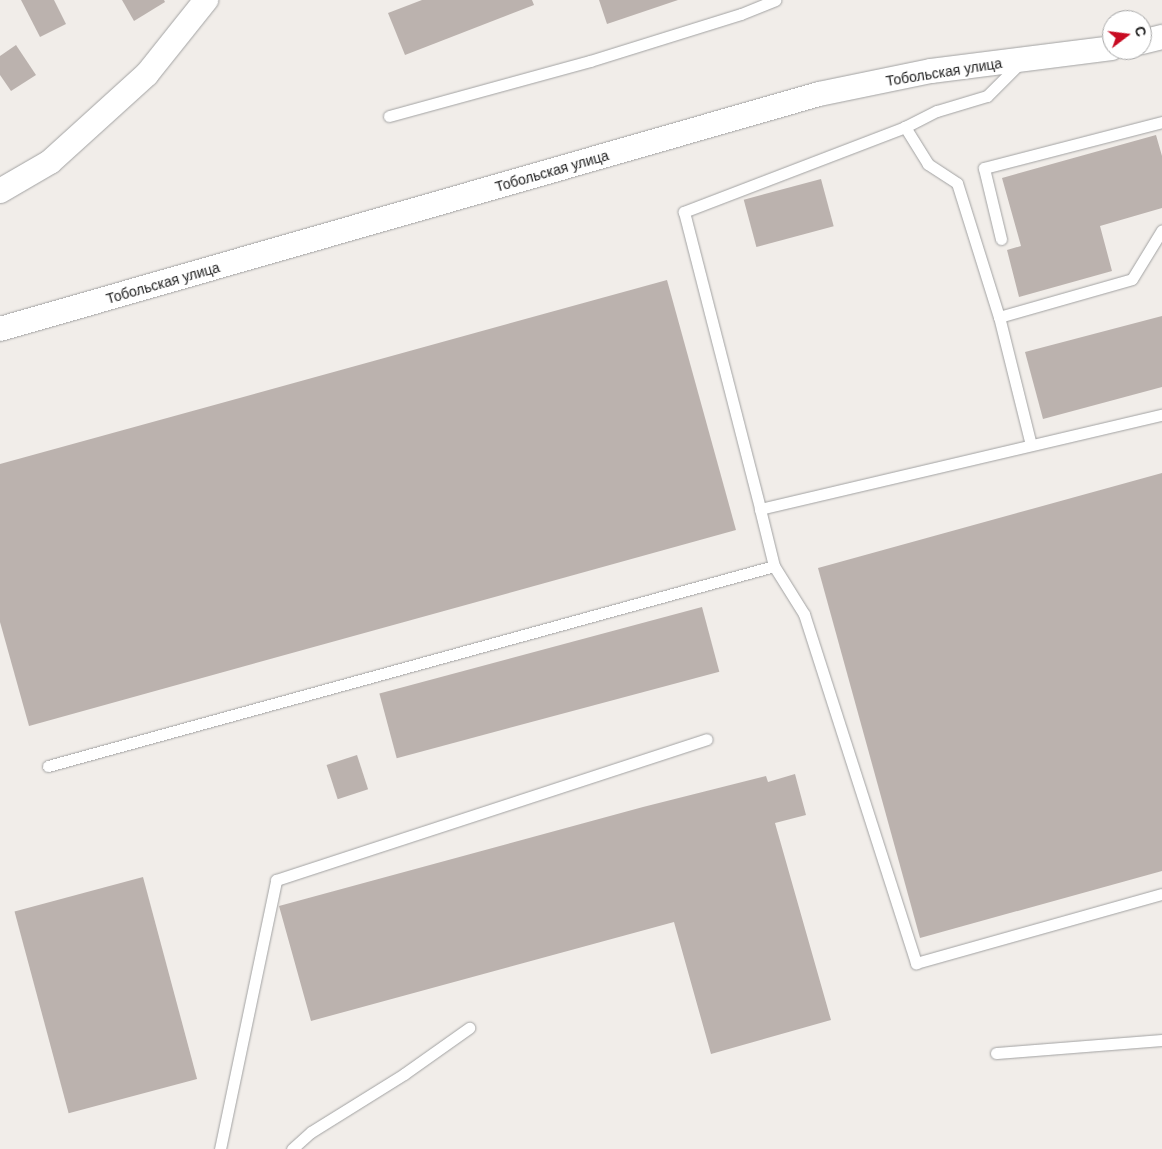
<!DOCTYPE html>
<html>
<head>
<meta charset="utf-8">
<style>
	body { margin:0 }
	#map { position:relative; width:1162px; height:1149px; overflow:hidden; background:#f1ede9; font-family:Arial,sans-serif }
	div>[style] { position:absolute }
	.building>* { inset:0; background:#bbb2ae; transform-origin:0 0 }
	.roads { filter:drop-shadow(0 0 1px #a2a2a2) drop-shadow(0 0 1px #a2a2a2) }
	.service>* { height:11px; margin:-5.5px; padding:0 5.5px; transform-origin:5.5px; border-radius:5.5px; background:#fff }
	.minor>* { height:24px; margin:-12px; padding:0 12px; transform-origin:12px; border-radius:12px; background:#fff }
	span { translate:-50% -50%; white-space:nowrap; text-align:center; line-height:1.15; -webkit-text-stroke:4.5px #fff; paint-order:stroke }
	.street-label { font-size:14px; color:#212121 }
	.north { position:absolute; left:1102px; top:10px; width:50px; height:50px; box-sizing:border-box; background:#fff; border:1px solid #a6a6a6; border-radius:50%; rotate:75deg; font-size:14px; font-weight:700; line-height:20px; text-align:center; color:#212121 }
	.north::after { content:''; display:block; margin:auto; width:18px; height:22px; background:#c80b22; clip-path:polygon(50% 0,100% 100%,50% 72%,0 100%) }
</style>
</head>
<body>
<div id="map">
	<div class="building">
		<i style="clip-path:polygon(21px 0,54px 0,66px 24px,40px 37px)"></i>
		<i style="clip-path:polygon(122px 0,164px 0,165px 2px,134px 21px)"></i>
		<i style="clip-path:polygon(422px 0,532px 0,534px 5px,405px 55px,388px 13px)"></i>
		<i style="clip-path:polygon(599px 0,678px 0,607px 24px)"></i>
		<i style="clip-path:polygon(16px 45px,36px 75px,11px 91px,0 75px,0 56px)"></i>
		<i style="clip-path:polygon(1156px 135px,1162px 156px,1162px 208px,1100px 226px,1112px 271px,1019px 297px,1007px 250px,1021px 246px,1002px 178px)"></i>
		<i style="left:821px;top:179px;width:49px;height:80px;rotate:75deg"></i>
		<i style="clip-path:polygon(667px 280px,736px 530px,29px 726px,0 622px,0 464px)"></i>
		<i style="clip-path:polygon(1162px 316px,1162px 387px,1043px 419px,1025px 352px)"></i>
		<i style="clip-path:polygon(1162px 473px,1162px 871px,920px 938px,818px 568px)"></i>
		<i style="left:702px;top:607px;width:67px;height:334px;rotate:75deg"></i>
		<i style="left:357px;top:755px;width:36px;height:32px;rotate:72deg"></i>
		<i style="clip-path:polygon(795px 774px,806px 815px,775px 823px,831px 1020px,711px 1054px,674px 922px,311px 1021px,279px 906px,643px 807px,766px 776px,768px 782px)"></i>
		<i style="left:143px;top:877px;width:209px;height:133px;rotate:75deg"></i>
	</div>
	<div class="roads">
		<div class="service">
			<i style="left:389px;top:116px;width:208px;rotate:-15.3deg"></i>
			<i style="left:590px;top:61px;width:158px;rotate:-17.3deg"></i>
			<i style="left:741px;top:14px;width:37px;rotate:-22deg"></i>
			<i style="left:905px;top:127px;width:36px;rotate:-27deg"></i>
			<i style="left:937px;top:111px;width:52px;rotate:-16.7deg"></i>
			<i style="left:987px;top:96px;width:48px;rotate:-45deg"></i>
			<i style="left:1001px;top:239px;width:73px;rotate:-103.5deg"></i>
			<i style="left:984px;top:168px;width:184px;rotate:-14.5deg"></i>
			<i style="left:999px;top:317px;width:138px;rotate:-15.9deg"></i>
			<i style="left:1132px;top:279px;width:57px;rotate:-58.5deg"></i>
			<i style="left:1031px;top:445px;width:132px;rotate:-104deg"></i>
			<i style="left:999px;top:317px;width:140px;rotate:-107.4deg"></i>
			<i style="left:957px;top:183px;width:35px;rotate:-147deg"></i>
			<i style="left:928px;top:164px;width:44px;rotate:-121.9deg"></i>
			<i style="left:905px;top:127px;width:237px;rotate:159deg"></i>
			<i style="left:684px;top:212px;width:307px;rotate:75.6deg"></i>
			<i style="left:760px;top:509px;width:413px;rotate:-13.2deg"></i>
			<i style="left:760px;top:509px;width:59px;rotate:76.2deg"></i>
			<i style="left:774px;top:566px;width:57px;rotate:58deg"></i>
			<i style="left:804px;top:614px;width:367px;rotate:72.2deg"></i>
			<i style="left:916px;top:963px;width:255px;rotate:-15.7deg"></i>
			<i style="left:48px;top:766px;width:753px;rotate:-15.4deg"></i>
			<i style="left:996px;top:1053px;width:167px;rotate:-4.5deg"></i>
			<i style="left:220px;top:1149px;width:275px;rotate:-78.2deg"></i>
			<i style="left:276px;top:880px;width:453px;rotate:-18.1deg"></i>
			<i style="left:292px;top:1149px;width:25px;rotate:-42deg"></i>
			<i style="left:311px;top:1132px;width:110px;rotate:-31.9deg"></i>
			<i style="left:404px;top:1074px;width:80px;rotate:-35.3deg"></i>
		</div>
		<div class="minor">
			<i style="left:1142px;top:42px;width:21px;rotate:-14deg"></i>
			<i style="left:0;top:191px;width:58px;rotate:-30.1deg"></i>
			<i style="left:50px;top:162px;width:131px;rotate:-42.2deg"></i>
			<i style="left:147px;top:74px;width:95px;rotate:-51.4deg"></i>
			<i style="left:0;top:329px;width:852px;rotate:-16.01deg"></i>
			<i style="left:819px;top:94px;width:114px;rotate:-11.6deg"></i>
			<i style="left:931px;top:71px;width:182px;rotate:-7.2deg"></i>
		</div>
	</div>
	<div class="street-label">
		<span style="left:944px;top:72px;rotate:-9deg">Тобольская улица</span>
		<span style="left:552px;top:171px;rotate:-16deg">Тобольская улица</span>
		<span style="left:163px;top:283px;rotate:-16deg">Тобольская улица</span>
	</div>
	<div class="north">С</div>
</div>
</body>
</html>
